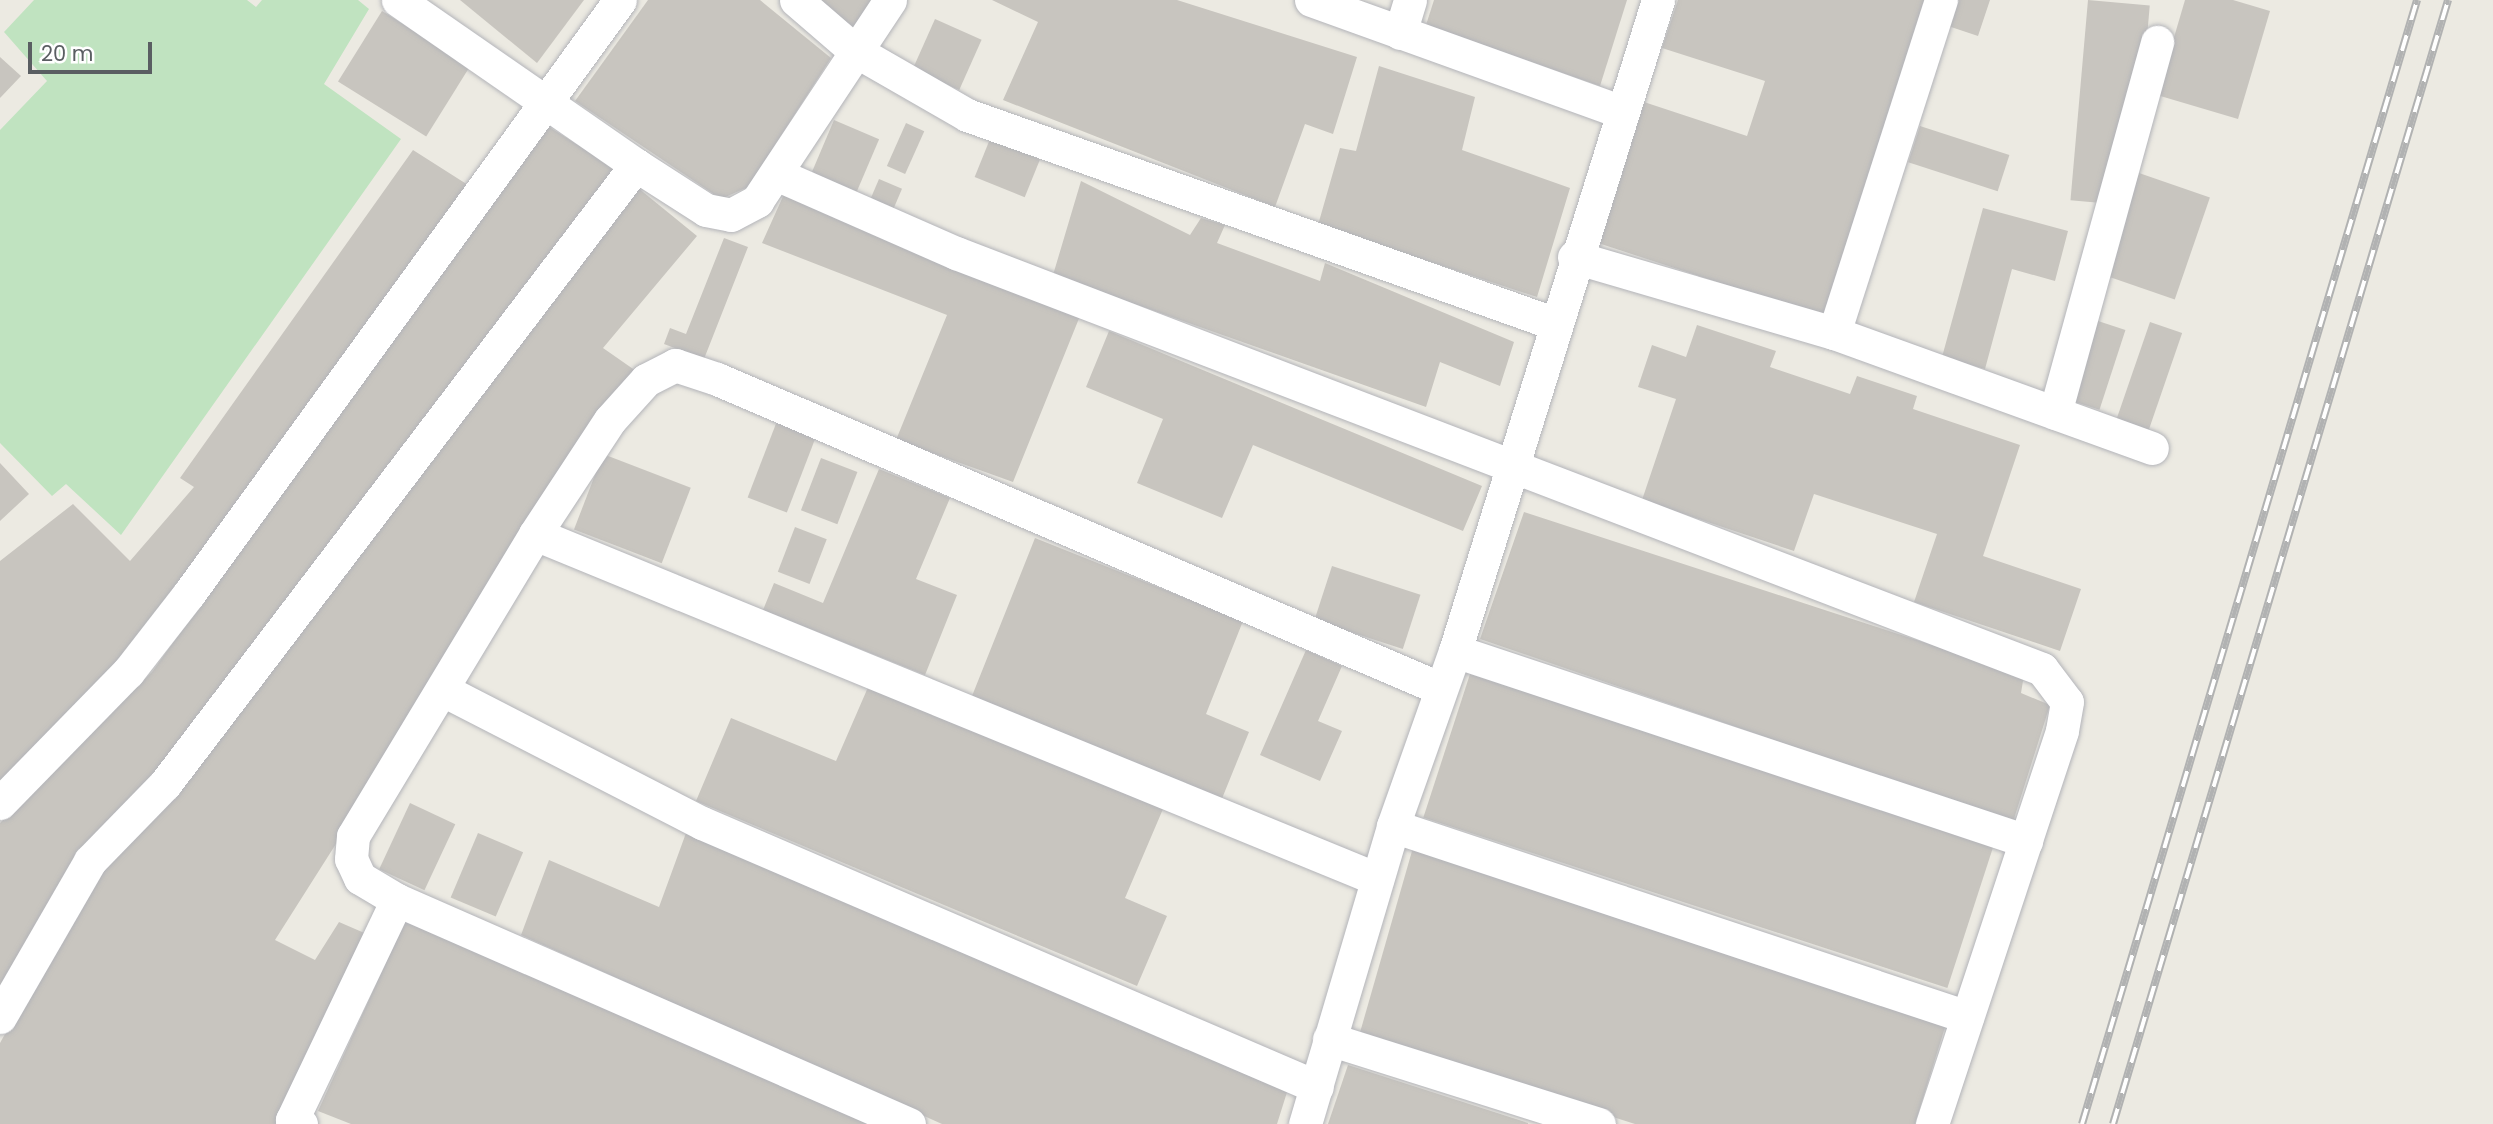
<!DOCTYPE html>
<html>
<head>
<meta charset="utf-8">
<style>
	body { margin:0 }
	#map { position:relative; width:2493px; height:1124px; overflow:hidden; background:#eceae2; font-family:Poppins,sans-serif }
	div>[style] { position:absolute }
	.green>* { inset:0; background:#c0e3c0 }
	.building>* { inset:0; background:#c8c5bf; transform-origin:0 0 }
	.roads { filter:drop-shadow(0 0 2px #b3b4b9) drop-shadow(0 0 2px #b3b4b9) }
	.minor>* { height:33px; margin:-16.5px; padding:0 16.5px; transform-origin:16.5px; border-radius:16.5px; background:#fff }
	.rail>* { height:8px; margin-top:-4px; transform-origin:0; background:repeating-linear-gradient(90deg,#fff 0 16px,#b1b2b2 0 32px); box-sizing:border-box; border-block:2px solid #b1b2b2 }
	span { translate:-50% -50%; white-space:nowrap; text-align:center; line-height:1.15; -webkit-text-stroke:5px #fff; paint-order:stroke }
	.scale { position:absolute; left:28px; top:42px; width:124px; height:32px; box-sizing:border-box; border:4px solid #5a5e62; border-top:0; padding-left:9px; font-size:21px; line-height:24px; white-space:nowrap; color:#5a5e62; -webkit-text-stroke:5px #fff; paint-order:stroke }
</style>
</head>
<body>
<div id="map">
	<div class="green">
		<i style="clip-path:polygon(34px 0,247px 0,256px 7px,262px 0,358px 0,369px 9px,324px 84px,401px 139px,121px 535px,66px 484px,52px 496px,0 443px,0 130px,47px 81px,4px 32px)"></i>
	</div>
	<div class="building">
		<i style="clip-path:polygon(460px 0,584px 0,537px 63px)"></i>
		<i style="clip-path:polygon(648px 0,760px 0,831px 58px,748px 187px,721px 199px,575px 101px)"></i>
		<i style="clip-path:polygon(815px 0,873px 0,852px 32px)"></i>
		<i style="clip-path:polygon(992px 0,1177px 0,1357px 57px,1333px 134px,1305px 124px,1275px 207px,1003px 100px,1038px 22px)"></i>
		<i style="clip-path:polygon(1434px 0,1627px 0,1600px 86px,1426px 25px)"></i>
		<i style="clip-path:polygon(1678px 0,1929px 0,1824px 317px,1598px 243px,1644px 102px,1747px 136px,1765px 81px,1662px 48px)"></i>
		<i style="clip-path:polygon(1957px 0,1990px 0,1978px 36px,1948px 26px)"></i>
		<i style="left:2088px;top:0;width:62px;height:201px;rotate:5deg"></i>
		<i style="clip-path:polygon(2185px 0,2233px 0,2270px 11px,2238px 119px,2157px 95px)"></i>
		<i style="left:382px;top:11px;width:104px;height:83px;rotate:32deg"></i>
		<i style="left:935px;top:19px;width:51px;height:55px;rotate:24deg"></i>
		<i style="clip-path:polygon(0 57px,21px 76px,0 98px)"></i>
		<i style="clip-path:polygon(1379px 66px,1475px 97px,1462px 150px,1570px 188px,1537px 297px,1318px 225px,1340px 148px,1356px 151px)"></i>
		<i style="left:834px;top:120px;width:49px;height:57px;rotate:23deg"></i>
		<i style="left:906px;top:123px;width:20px;height:47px;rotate:24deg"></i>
		<i style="clip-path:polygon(546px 125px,616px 169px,0 992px,0 823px,152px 672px)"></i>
		<i style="left:1920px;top:126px;width:94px;height:38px;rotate:18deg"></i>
		<i style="left:990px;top:139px;width:54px;height:41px;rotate:22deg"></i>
		<i style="clip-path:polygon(413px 150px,468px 185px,121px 663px,0 786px,0 561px,73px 504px,130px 561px,194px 487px,180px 478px)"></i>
		<i style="left:2139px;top:173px;width:75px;height:108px;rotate:19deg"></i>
		<i style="left:879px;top:179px;width:25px;height:24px;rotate:23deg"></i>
		<i style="clip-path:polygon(1081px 181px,1190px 235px,1201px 218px,1225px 225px,1217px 243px,1320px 281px,1325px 263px,1514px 342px,1500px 386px,1440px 362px,1426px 407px,1053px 275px)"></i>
		<i style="clip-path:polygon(632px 183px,697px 236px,603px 348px,636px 371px,275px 940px,315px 960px,339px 922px,369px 935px,281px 1124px,0 1124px,0 1043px,81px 898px)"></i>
		<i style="clip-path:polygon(785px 192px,1080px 316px,1013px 482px,896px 440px,947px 315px,762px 243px)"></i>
		<i style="clip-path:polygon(1983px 208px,2068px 231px,2055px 281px,2012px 269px,1985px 369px,1942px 357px)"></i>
		<i style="clip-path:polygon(724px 238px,748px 247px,704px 359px,664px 344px,670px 328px,686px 334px)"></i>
		<i style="left:2095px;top:320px;width:32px;height:84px;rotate:18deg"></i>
		<i style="left:2150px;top:322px;width:34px;height:105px;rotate:19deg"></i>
		<i style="clip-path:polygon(1697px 325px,1776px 351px,1770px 367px,1850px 394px,1857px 376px,1917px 396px,1913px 409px,2020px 445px,1983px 556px,2081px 589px,2060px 651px,1914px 602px,1937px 534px,1814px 494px,1794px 551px,1642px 500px,1676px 399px,1638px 387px,1652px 345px,1686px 357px)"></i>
		<i style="clip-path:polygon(1109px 331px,1482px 486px,1463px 531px,1253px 445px,1222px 518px,1137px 483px,1163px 419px,1086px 387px)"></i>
		<i style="left:777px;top:421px;width:42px;height:82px;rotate:21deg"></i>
		<i style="left:603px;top:454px;width:94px;height:81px;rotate:21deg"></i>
		<i style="left:821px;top:458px;width:39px;height:56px;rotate:21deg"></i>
		<i style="clip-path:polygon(0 463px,29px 494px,0 521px)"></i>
		<i style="clip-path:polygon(879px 469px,950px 498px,916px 579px,957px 595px,925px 675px,763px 610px,774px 583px,823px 603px)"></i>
		<i style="clip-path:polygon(1524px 512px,2024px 675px,2021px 693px,2050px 705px,2013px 822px,1480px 639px)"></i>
		<i style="left:795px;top:527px;width:34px;height:48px;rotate:21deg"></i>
		<i style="clip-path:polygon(1035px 538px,1243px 621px,1206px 714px,1249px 732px,1221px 801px,970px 701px)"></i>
		<i style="left:1332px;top:566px;width:93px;height:57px;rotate:18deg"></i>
		<i style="clip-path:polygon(1306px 650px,1342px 666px,1318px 721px,1342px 731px,1320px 781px,1260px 755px)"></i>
		<i style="left:1470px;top:674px;width:551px;height:151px;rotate:18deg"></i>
		<i style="clip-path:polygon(869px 685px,1163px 809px,1125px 898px,1167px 916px,1137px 986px,696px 801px,731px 718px,836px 761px)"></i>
		<i style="left:410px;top:803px;width:50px;height:73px;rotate:25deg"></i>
		<i style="left:478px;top:833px;width:49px;height:70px;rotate:23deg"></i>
		<i style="clip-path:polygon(686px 833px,1288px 1089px,1277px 1124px,942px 1124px,521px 935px,549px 860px,659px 907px)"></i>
		<i style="clip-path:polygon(1414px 844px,1946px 1024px,1915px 1124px,1635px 1124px,1359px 1036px)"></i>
		<i style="clip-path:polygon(406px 919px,873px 1124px,351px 1124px,318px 1111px)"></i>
		<i style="clip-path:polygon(1348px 1065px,1528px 1123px,1528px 1124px,1328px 1124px)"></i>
	</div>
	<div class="roads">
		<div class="minor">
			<i style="left:398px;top:0;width:290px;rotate:34.7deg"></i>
			<i style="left:636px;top:165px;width:83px;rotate:32.7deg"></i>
			<i style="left:706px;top:210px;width:25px;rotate:11deg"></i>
			<i style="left:731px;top:215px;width:30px;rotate:-28deg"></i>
			<i style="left:757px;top:201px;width:241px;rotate:-56.5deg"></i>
			<i style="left:796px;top:0;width:77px;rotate:40.8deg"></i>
			<i style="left:854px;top:50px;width:130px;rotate:29.9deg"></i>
			<i style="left:967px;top:115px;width:622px;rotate:19.54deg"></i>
			<i style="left:1311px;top:0;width:331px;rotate:19.8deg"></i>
			<i style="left:1400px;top:33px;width:34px;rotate:-73deg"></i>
			<i style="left:776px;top:174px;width:197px;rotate:23.7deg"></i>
			<i style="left:956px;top:253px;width:1163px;rotate:20.96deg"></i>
			<i style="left:2042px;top:669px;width:41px;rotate:52.9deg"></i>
			<i style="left:2067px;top:702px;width:29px;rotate:100deg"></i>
			<i style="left:2062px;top:731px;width:414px;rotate:108.3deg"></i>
			<i style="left:1574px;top:257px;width:271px;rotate:16.3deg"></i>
			<i style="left:1834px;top:333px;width:338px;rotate:19.9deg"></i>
			<i style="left:1834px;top:333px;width:350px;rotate:-72.2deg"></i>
			<i style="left:2055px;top:413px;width:385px;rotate:-74.6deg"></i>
			<i style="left:535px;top:534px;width:910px;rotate:22.28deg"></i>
			<i style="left:1455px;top:651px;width:602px;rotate:18.4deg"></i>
			<i style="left:445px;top:691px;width:289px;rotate:27.2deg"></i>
			<i style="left:702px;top:823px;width:669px;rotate:23.23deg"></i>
			<i style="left:0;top:803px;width:183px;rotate:-45.7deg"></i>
			<i style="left:128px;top:672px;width:98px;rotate:-52.1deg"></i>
			<i style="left:188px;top:595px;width:735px;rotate:-54.02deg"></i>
			<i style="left:1393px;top:826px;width:605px;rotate:18.4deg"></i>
			<i style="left:0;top:1017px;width:180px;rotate:-60deg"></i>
			<i style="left:90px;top:861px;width:107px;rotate:-45.8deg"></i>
			<i style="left:165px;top:784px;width:778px;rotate:-52.73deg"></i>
			<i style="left:1329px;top:1039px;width:283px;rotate:17.5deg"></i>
			<i style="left:301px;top:1124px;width:10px;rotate:-156deg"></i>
			<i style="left:292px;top:1120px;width:244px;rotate:-64.5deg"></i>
			<i style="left:909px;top:1124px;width:559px;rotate:-156.37deg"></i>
			<i style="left:397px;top:900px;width:43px;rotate:-149.3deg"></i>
			<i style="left:360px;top:878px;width:21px;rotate:-115deg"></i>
			<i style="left:351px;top:859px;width:23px;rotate:-85deg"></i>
			<i style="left:353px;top:836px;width:353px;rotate:-58.9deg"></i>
			<i style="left:535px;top:534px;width:136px;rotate:-56.7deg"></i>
			<i style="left:610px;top:420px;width:54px;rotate:-48deg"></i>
			<i style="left:646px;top:380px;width:33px;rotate:-27deg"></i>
			<i style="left:675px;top:365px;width:44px;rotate:18.4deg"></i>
			<i style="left:717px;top:379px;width:785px;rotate:23.17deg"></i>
			<i style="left:1305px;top:1124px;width:311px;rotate:-73.5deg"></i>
			<i style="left:1393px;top:826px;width:186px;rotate:-70.5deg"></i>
			<i style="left:1455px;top:651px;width:682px;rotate:-72.68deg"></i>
		</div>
	</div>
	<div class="rail">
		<i style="left:2082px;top:1124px;width:1173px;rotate:-73.4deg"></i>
		<i style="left:2113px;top:1124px;width:1173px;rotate:-73.4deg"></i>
	</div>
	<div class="scale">20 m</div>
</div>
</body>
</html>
